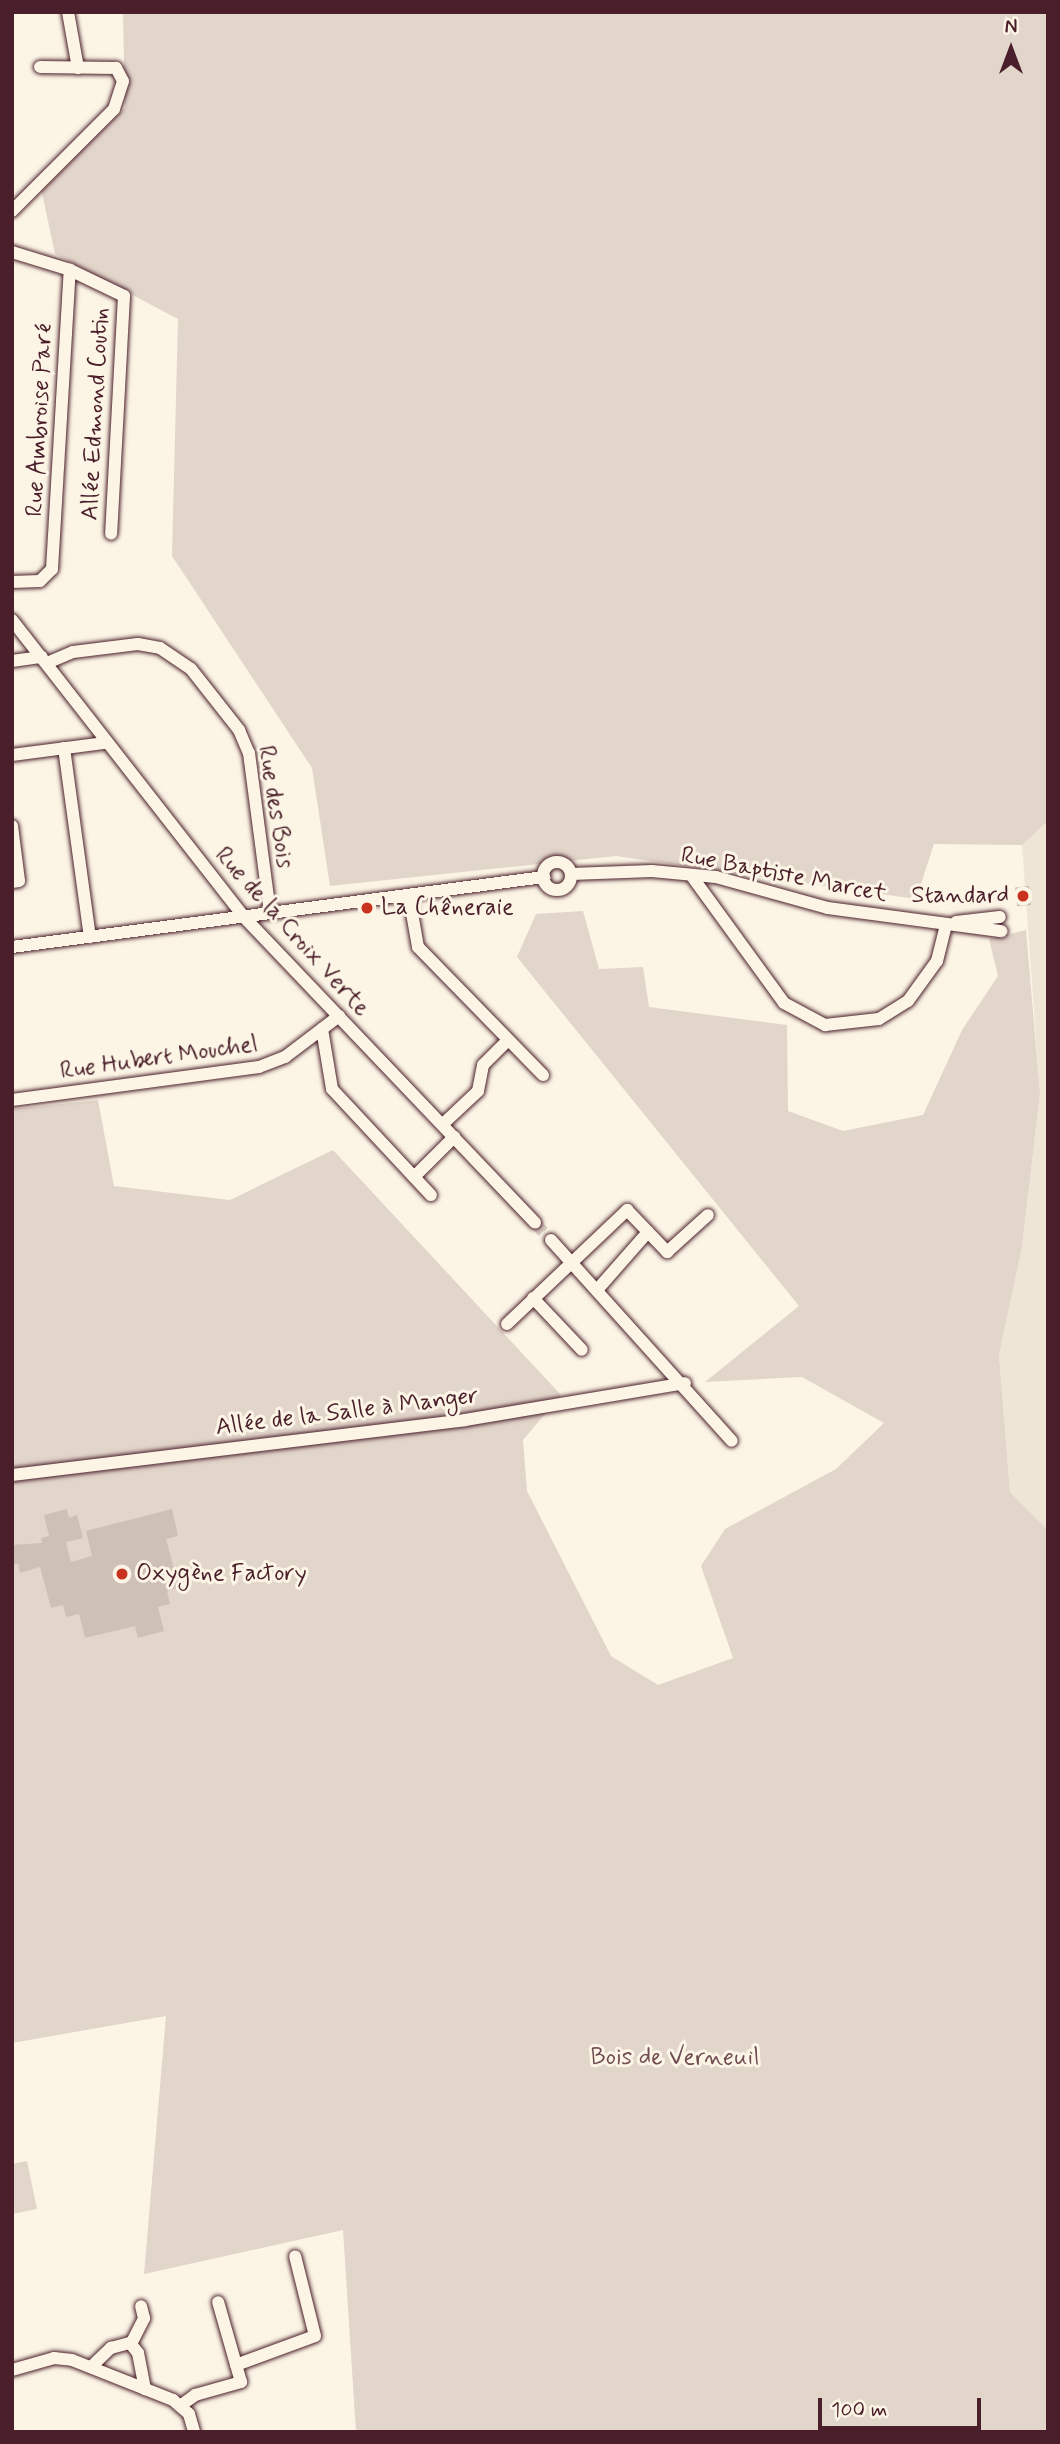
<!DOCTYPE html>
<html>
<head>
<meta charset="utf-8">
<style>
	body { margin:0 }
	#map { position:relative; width:1060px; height:2444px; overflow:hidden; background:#fcf5e5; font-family:Mynerve,sans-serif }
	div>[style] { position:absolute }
	.built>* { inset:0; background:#eee5d7 }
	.green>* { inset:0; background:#e2d5ca }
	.building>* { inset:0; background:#cfc0b7; transform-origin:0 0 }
	.minor-tunnel>* { height:12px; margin-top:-6px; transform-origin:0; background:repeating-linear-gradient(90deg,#d8cac0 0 12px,transparent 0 18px) }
	.roads { filter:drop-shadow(0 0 2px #4a1f2b) drop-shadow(0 0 2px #4a1f2b) }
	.minor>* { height:12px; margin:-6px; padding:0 6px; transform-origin:6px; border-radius:6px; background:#fcf5e5 }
	.minor>.ring { margin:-6px; padding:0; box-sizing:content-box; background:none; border:12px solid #fcf5e5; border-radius:50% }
	.dots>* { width:19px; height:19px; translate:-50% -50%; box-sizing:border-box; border:4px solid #fcf5e5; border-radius:50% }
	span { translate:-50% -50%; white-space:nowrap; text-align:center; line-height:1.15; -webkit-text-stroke:6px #fcf5e5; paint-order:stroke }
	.street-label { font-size:24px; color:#4a1f2b }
	.poi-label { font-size:24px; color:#4a1f2b }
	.right { translate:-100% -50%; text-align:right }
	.left { translate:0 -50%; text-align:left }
	.park-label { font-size:24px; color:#704c53 }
	.frame { position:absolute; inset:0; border:14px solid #4a1f2b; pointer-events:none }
	.north { position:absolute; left:976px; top:14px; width:70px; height:70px; -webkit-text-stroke:5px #fcf5e5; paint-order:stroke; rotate:0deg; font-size:19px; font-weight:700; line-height:28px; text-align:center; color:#4a1f2b }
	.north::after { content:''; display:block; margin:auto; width:24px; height:32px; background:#4a1f2b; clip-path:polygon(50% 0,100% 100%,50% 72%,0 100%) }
	.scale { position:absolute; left:818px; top:2398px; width:163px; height:32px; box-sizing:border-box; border:4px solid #4a1f2b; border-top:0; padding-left:9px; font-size:21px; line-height:24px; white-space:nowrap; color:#4a1f2b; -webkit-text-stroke:5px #fcf5e5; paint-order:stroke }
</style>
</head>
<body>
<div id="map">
	<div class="built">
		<i style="clip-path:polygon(1048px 821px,1048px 1530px,1010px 1492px,999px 1355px,1022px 1247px,1040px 1093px,1022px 845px)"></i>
	</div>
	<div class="green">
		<i style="clip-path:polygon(123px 12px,1048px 12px,1048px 821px,1022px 845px,934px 844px,916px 899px,616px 856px,330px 886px,312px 768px,172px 556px,178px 319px,55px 254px,41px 188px,125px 108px)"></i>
		<i style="clip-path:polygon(583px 911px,599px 969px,643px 967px,649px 1007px,787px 1025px,788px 1111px,843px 1131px,923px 1115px,962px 1030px,998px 976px,989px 939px,1026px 930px,1040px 1093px,1022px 1247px,999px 1355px,1010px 1492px,1048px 1530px,1048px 2432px,356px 2432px,343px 2230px,144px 2274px,166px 2016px,12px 2043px,12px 1109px,98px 1100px,114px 1186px,230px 1200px,333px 1150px,561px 1395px,523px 1440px,527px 1491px,611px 1656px,658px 1685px,733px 1658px,701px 1566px,725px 1529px,836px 1469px,884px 1423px,802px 1377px,705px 1382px,799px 1306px,517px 957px,536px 914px)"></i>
		<i style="clip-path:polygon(27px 2161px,37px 2209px,12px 2214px,12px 2164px)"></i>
	</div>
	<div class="building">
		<i style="left:1029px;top:886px;width:19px;height:14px;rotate:84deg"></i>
		<i style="clip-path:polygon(67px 1509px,69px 1518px,77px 1515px,83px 1538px,66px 1542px,71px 1562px,92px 1556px,86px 1531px,172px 1509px,178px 1536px,166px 1539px,179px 1588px,167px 1591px,170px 1604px,158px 1607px,164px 1631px,138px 1638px,135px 1626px,85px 1638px,79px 1614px,66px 1617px,63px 1605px,51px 1608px,40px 1567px,20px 1573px,18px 1564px,12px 1565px,12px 1545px,42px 1543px,41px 1538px,49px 1536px,44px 1515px)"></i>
	</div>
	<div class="minor-tunnel">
		<i style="left:535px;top:1223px;width:23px;rotate:47deg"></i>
	</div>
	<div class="roads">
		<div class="minor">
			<i style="left:68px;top:12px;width:57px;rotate:79.9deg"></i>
			<i style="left:12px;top:211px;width:144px;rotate:-45deg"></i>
			<i style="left:114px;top:109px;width:29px;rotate:-72deg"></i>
			<i style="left:123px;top:81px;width:15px;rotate:-118deg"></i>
			<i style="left:116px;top:68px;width:76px;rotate:-179.2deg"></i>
			<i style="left:12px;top:252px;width:61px;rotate:17.2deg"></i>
			<i style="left:70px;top:270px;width:60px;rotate:25.7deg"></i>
			<i style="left:124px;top:296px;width:238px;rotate:93.1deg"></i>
			<i style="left:12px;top:582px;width:28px;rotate:-2deg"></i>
			<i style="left:40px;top:581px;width:17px;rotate:-45deg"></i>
			<i style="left:52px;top:569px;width:300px;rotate:-86.6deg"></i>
			<i style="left:12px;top:620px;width:377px;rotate:52deg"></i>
			<i style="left:244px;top:917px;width:422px;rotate:46.4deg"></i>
			<i style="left:12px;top:661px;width:30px;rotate:-8deg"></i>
			<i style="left:47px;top:663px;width:28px;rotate:-23deg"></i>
			<i style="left:73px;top:652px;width:65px;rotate:-7deg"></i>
			<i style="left:138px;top:644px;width:22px;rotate:10deg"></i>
			<i style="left:160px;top:648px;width:37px;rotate:34deg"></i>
			<i style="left:191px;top:669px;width:78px;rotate:51.8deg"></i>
			<i style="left:239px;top:730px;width:25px;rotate:67deg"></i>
			<i style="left:249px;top:753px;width:161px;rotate:82.5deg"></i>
			<i style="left:64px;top:748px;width:191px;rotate:82.2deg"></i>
			<i style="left:12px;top:755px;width:94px;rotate:-7.4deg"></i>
			<i style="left:12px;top:826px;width:55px;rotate:82.7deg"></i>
			<i style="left:19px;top:881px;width:7px;rotate:172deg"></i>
			<i class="ring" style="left:543px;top:862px;width:16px;height:16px"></i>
			<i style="left:571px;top:874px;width:81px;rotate:-2.1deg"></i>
			<i style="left:652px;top:871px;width:64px;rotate:5.4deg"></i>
			<i style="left:716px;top:877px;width:116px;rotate:15.5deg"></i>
			<i style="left:828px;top:908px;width:175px;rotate:7.6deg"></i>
			<i style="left:691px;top:875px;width:158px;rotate:54deg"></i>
			<i style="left:784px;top:1003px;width:47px;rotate:28.2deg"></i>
			<i style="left:825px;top:1025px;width:54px;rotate:-6.3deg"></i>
			<i style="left:879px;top:1019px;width:34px;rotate:-32deg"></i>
			<i style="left:908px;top:1001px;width:49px;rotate:-54.1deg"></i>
			<i style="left:937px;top:961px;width:38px;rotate:-76deg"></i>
			<i style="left:409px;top:896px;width:52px;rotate:80deg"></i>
			<i style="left:418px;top:947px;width:179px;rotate:45.7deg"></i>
			<i style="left:956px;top:922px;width:44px;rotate:-6.5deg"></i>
			<i style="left:12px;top:947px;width:537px;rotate:-7.5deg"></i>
			<i style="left:322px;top:1029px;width:61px;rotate:80.5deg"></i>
			<i style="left:332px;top:1089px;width:145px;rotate:47deg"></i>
			<i style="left:12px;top:1100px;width:249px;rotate:-7.6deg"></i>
			<i style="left:259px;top:1067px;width:28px;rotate:-21deg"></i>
			<i style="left:285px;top:1057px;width:68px;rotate:-37.2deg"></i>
			<i style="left:443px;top:1124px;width:48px;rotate:-43.3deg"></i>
			<i style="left:478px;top:1091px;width:26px;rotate:-79deg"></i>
			<i style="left:483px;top:1065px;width:34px;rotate:-45deg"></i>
			<i style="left:414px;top:1177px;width:57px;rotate:-45deg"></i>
			<i style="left:551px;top:1240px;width:270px;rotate:48deg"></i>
			<i style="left:597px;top:1290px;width:77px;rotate:-48.7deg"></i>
			<i style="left:648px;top:1232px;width:28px;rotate:46deg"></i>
			<i style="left:667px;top:1252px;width:55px;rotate:-42.1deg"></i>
			<i style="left:533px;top:1298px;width:71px;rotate:46.7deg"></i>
			<i style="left:507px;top:1324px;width:166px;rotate:-43.5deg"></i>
			<i style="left:627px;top:1210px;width:30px;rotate:46deg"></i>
			<i style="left:12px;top:1475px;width:456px;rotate:-6.9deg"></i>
			<i style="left:465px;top:1420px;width:223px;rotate:-9.5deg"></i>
			<i style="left:131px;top:2344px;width:29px;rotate:-63deg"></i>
			<i style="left:144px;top:2318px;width:12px;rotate:-104deg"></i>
			<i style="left:236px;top:2365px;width:84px;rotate:-20.2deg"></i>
			<i style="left:315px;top:2336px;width:82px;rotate:-104deg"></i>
			<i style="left:91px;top:2367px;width:28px;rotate:-44deg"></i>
			<i style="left:111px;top:2348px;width:20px;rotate:-15deg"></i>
			<i style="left:130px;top:2343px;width:13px;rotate:51deg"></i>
			<i style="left:138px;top:2353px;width:37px;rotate:79deg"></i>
			<i style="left:12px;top:2370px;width:44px;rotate:-15.9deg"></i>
			<i style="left:54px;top:2358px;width:18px;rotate:6deg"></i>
			<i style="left:72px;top:2360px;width:109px;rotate:21.6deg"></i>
			<i style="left:173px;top:2400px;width:21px;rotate:41deg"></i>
			<i style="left:189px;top:2414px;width:19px;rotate:74deg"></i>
			<i style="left:180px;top:2406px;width:19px;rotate:-36deg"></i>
			<i style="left:195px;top:2395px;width:48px;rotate:-15.8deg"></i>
			<i style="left:241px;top:2382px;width:83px;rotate:-106deg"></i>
		</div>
	</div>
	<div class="dots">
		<i style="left:1023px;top:896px;background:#c8321e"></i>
		<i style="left:367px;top:908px;background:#c8321e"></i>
		<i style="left:122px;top:1574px;background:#c8321e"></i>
	</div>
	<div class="street-label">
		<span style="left:96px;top:414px;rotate:-87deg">Allée Edmond Coutin</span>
		<span style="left:40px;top:420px;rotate:-87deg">Rue Ambroise Paré</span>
		<span style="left:275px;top:807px;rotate:81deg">Rue des Bois</span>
		<span style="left:784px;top:875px;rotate:11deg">Rue Baptiste Marcet</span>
		<span style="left:292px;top:932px;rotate:48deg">Rue de la Croix Verte</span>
		<span style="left:159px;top:1058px;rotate:-8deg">Rue Hubert Mouchel</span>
		<span style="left:347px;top:1412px;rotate:-7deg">Allée de la Salle à Manger</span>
	</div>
	<div class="poi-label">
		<span class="right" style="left:1009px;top:896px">Standard</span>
		<span class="left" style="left:381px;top:908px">La Chêneraie</span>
		<span class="left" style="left:136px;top:1574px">Oxygène Factory</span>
	</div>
	<div class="park-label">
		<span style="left:675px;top:2058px">Bois de Verneuil</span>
	</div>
	<div class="frame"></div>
	<div class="north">N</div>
	<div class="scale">100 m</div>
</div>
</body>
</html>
